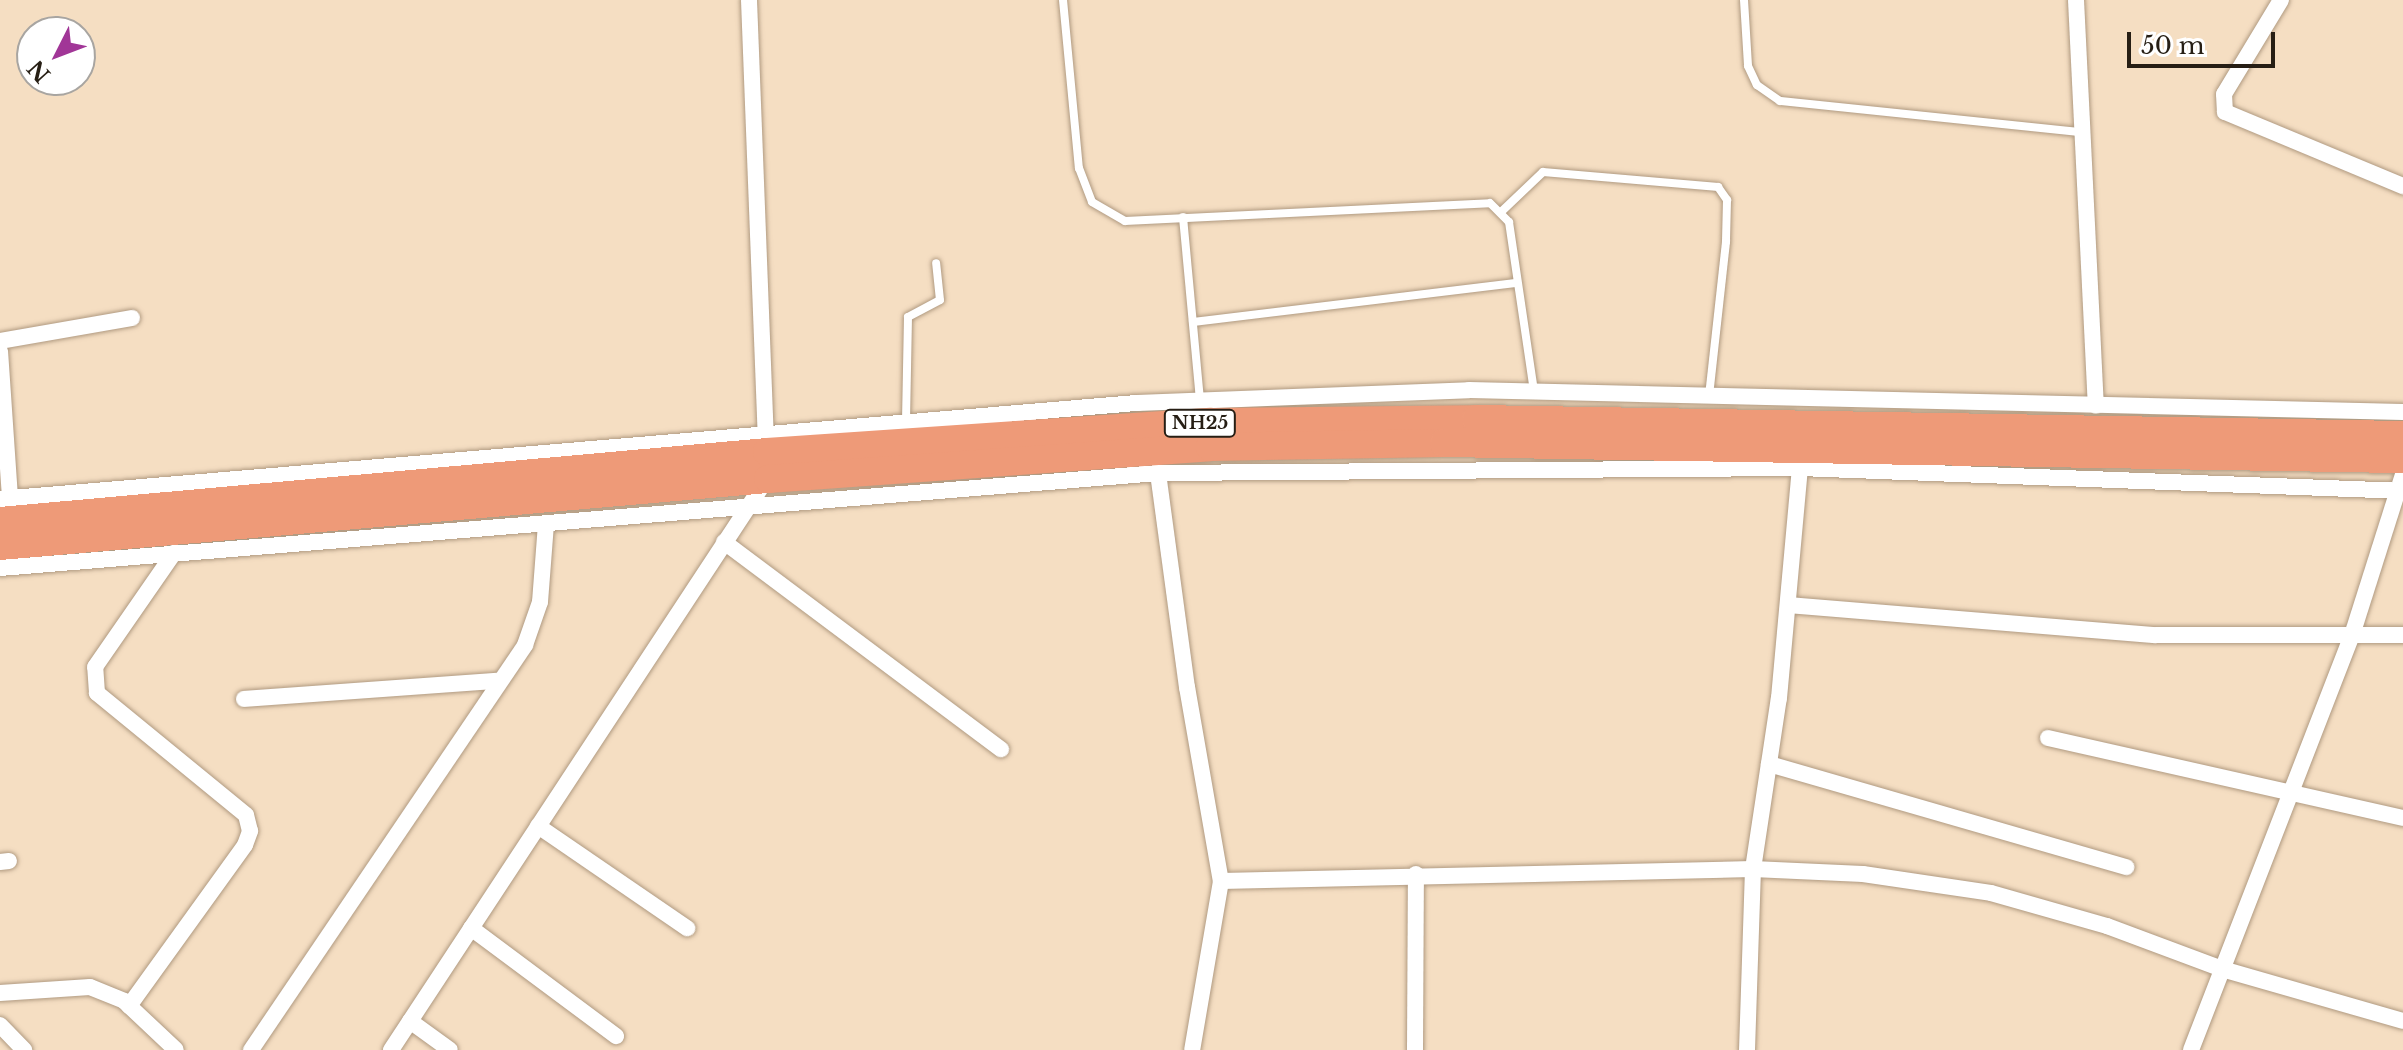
<!DOCTYPE html>
<html>
<head>
<meta charset="utf-8">
<style>
	body { margin:0 }
	#map { position:relative; width:2403px; height:1050px; overflow:hidden; background:#f5dec2; font-family:"Libre Baskerville",serif }
	div>[style] { position:absolute }
	.roads { filter:drop-shadow(0 0 2px #b09a81) drop-shadow(0 0 2px #b09a81) }
	.service>* { height:8px; margin:-4px; padding:0 4px; transform-origin:4px; border-radius:4px; background:#fff }
	.minor>* { height:16px; margin:-8px; padding:0 8px; transform-origin:8px; border-radius:8px; background:#fff }
	.trunk>* { height:28px; margin:-14px; padding:0 14px; transform-origin:14px; border-radius:14px; background:#ee9a78 }
	span { translate:-50% -50%; white-space:nowrap; text-align:center; line-height:1.15; -webkit-text-stroke:8px #fff; paint-order:stroke }
	.shield-label span { padding:2px 6px; background:#fff; border:2px solid; border-radius:6px; -webkit-text-stroke-width:0 }
	.shield-label { font-size:18px; color:#261e14; font-weight:700 }
	.north { position:absolute; left:16px; top:16px; width:80px; height:80px; box-sizing:border-box; background:#fff; border:2px solid #a8a5a1; border-radius:50%; rotate:228deg; font-size:22px; font-weight:700; line-height:32px; text-align:center; color:#261e14 }
	.north::after { content:''; display:block; margin:auto; width:28px; height:36px; background:#a13697; clip-path:polygon(50% 0,100% 100%,50% 72%,0 100%) }
	.scale { position:absolute; left:2127px; top:32px; width:148px; height:36px; box-sizing:border-box; border:4px solid #261e14; border-top:0; padding-left:10px; font-size:24px; line-height:28px; white-space:nowrap; color:#261e14; -webkit-text-stroke:6px #fff; paint-order:stroke }
</style>
</head>
<body>
<div id="map">
	<div class="roads">
		<div class="service">
			<i style="left:1063px;top:0;width:169px;rotate:84.6deg"></i>
			<i style="left:1079px;top:168px;width:36px;rotate:69deg"></i>
			<i style="left:1092px;top:202px;width:38px;rotate:30deg"></i>
			<i style="left:1125px;top:221px;width:365px;rotate:-2.8deg"></i>
			<i style="left:1490px;top:203px;width:27px;rotate:45deg"></i>
			<i style="left:1509px;top:222px;width:172px;rotate:81.6deg"></i>
			<i style="left:1744px;top:0;width:66px;rotate:86.5deg"></i>
			<i style="left:1748px;top:66px;width:21px;rotate:65deg"></i>
			<i style="left:1757px;top:85px;width:28px;rotate:35deg"></i>
			<i style="left:1780px;top:101px;width:304px;rotate:5.9deg"></i>
			<i style="left:1501px;top:212px;width:58px;rotate:-43.6deg"></i>
			<i style="left:1543px;top:172px;width:176px;rotate:4.9deg"></i>
			<i style="left:1718px;top:187px;width:16px;rotate:55deg"></i>
			<i style="left:1727px;top:200px;width:42px;rotate:91.4deg"></i>
			<i style="left:1726px;top:242px;width:156px;rotate:96.3deg"></i>
			<i style="left:1183px;top:217px;width:184px;rotate:84.7deg"></i>
			<i style="left:1193px;top:322px;width:325px;rotate:-6.9deg"></i>
			<i style="left:906px;top:421px;width:104px;rotate:-88.9deg"></i>
			<i style="left:908px;top:317px;width:36px;rotate:-28deg"></i>
			<i style="left:940px;top:300px;width:37px;rotate:-96deg"></i>
		</div>
		<div class="minor">
			<i style="left:749px;top:0;width:442px;rotate:87.8deg"></i>
			<i style="left:2076px;top:0;width:406px;rotate:87.2deg"></i>
			<i style="left:2281px;top:0;width:110px;rotate:121.2deg"></i>
			<i style="left:2224px;top:94px;width:18px;rotate:87deg"></i>
			<i style="left:2225px;top:112px;width:193px;rotate:22.6deg"></i>
			<i style="left:0;top:341px;width:134px;rotate:-9.9deg"></i>
			<i style="left:0;top:351px;width:147px;rotate:86.1deg"></i>
			<i style="left:1158px;top:473px;width:216px;rotate:82.3deg"></i>
			<i style="left:1187px;top:687px;width:197px;rotate:80.1deg"></i>
			<i style="left:1221px;top:881px;width:171px;rotate:99.7deg"></i>
			<i style="left:0;top:499px;width:1141px;rotate:-4.83deg"></i>
			<i style="left:1137px;top:403px;width:332px;rotate:-2.2deg"></i>
			<i style="left:1469px;top:390px;width:934px;rotate:1.35deg"></i>
			<i style="left:724px;top:542px;width:346px;rotate:36.8deg"></i>
			<i style="left:0;top:568px;width:1162px;rotate:-4.69deg"></i>
			<i style="left:1158px;top:473px;width:642px;rotate:-0.45deg"></i>
			<i style="left:1800px;top:468px;width:603px;rotate:2.18deg"></i>
			<i style="left:1788px;top:605px;width:369px;rotate:4.7deg"></i>
			<i style="left:2156px;top:635px;width:247px"></i>
			<i style="left:244px;top:699px;width:253px;rotate:-4.1deg"></i>
			<i style="left:2048px;top:738px;width:364px;rotate:12.7deg"></i>
			<i style="left:1769px;top:764px;width:372px;rotate:16.1deg"></i>
			<i style="left:538px;top:826px;width:181px;rotate:34.4deg"></i>
			<i style="left:0;top:862px;width:9px;rotate:-6deg"></i>
			<i style="left:1221px;top:881px;width:532px;rotate:-1.29deg"></i>
			<i style="left:1753px;top:869px;width:110px;rotate:2.6deg"></i>
			<i style="left:1863px;top:874px;width:129px;rotate:8.4deg"></i>
			<i style="left:1991px;top:893px;width:121px;rotate:15.9deg"></i>
			<i style="left:2107px;top:926px;width:123px;rotate:20.5deg"></i>
			<i style="left:2222px;top:969px;width:188px;rotate:16deg"></i>
			<i style="left:471px;top:928px;width:181px;rotate:36.7deg"></i>
			<i style="left:0;top:993px;width:90px;rotate:-3.8deg"></i>
			<i style="left:90px;top:987px;width:37px;rotate:22deg"></i>
			<i style="left:124px;top:1001px;width:71px;rotate:43.3deg"></i>
			<i style="left:129px;top:1006px;width:198px;rotate:-54.2deg"></i>
			<i style="left:245px;top:845px;width:15px;rotate:-70deg"></i>
			<i style="left:250px;top:831px;width:16px;rotate:-104deg"></i>
			<i style="left:246px;top:815px;width:193px;rotate:-140.7deg"></i>
			<i style="left:97px;top:693px;width:26px;rotate:-94deg"></i>
			<i style="left:95px;top:667px;width:139px;rotate:-55.3deg"></i>
			<i style="left:410px;top:1021px;width:49px;rotate:35.9deg"></i>
			<i style="left:0;top:1025px;width:35px;rotate:46deg"></i>
			<i style="left:251px;top:1050px;width:489px;rotate:-55.9deg"></i>
			<i style="left:525px;top:645px;width:46px;rotate:-70.8deg"></i>
			<i style="left:540px;top:602px;width:78px;rotate:-85.6deg"></i>
			<i style="left:391px;top:1050px;width:686px;rotate:-56.66deg"></i>
			<i style="left:1415px;top:1050px;width:176px;rotate:-89.7deg"></i>
			<i style="left:1747px;top:1050px;width:181px;rotate:-88.1deg"></i>
			<i style="left:1753px;top:869px;width:173px;rotate:-81.4deg"></i>
			<i style="left:1779px;top:698px;width:231px;rotate:-84.8deg"></i>
			<i style="left:2191px;top:1050px;width:448px;rotate:-68.8deg"></i>
			<i style="left:2353px;top:632px;width:166px;rotate:-72.4deg"></i>
		</div>
		<div class="trunk">
			<i style="left:0;top:521px;width:770px;rotate:-5.14deg"></i>
			<i style="left:767px;top:452px;width:445px;rotate:-3.9deg"></i>
			<i style="left:1211px;top:422px;width:265px;rotate:-0.6deg"></i>
			<i style="left:1476px;top:419px;width:927px;rotate:0.99deg"></i>
			<i style="left:0;top:546px;width:771px;rotate:-4.99deg"></i>
			<i style="left:768px;top:479px;width:443px;rotate:-4.1deg"></i>
			<i style="left:1210px;top:447px;width:234px;rotate:-1deg"></i>
			<i style="left:1444px;top:443px;width:959px;rotate:0.96deg"></i>
		</div>
	</div>
	<div class="shield-label">
		<span style="left:1200px;top:423px">NH25</span>
	</div>
	<div class="north">N</div>
	<div class="scale">50 m</div>
</div>
</body>
</html>
